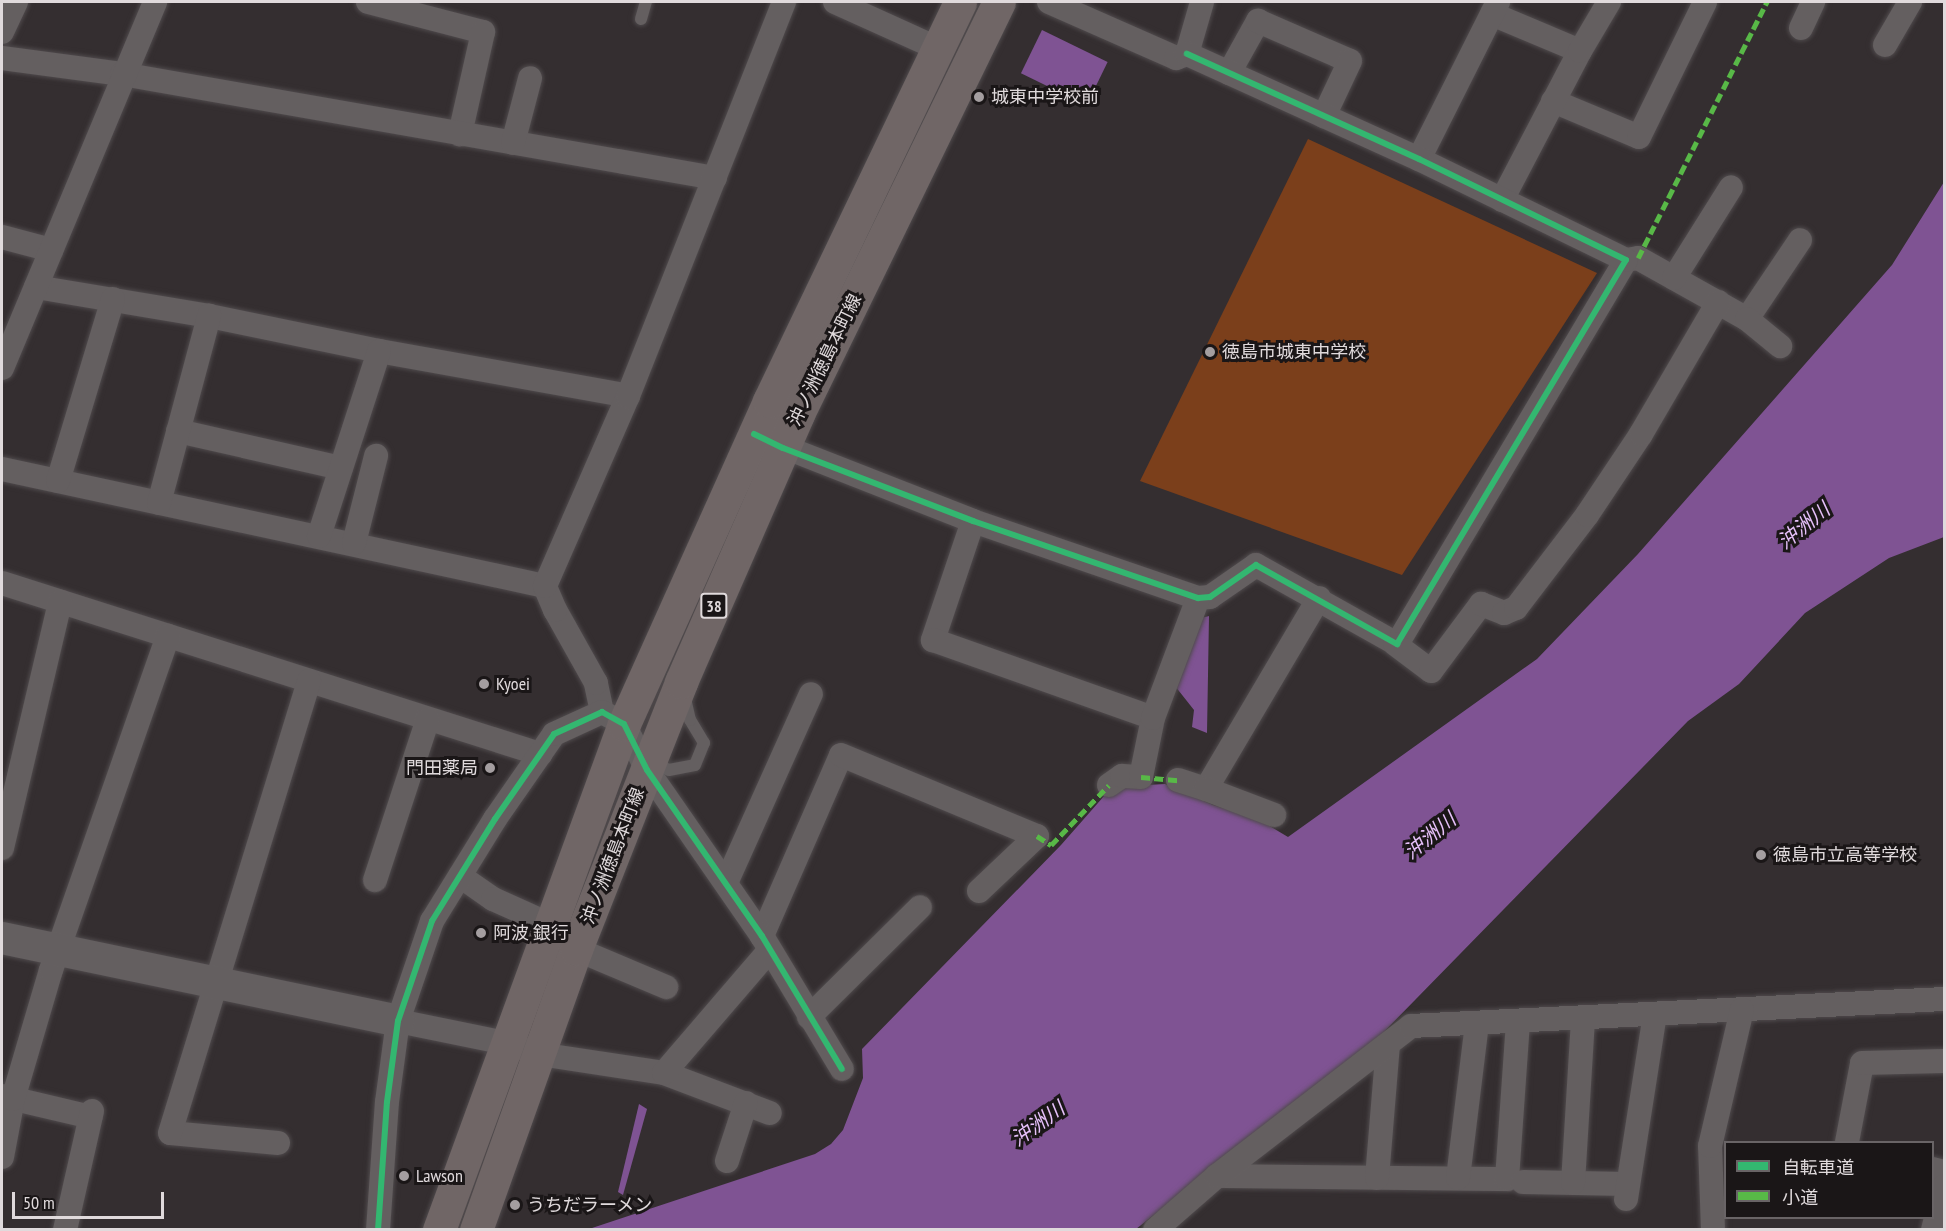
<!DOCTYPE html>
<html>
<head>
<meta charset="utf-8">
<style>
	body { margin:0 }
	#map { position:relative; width:1946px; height:1231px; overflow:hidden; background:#342e30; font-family:"PT Sans Narrow","Noto Sans JP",sans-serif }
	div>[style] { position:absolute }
	.green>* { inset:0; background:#7b3f1b }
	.water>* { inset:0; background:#7f5393; transform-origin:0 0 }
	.roads { filter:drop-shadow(0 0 2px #4f4a4c) drop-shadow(0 0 2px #4f4a4c) }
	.service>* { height:12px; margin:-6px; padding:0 6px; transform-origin:6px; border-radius:6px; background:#645f60 }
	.minor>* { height:24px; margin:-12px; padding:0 12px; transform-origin:12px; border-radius:12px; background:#645f60 }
	.tertiary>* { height:32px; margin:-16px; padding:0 16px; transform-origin:16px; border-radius:16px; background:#645f60 }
	.primary>* { height:33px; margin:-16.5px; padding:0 16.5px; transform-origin:16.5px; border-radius:16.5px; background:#706666 }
	.quiet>* { height:4.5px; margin-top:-2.25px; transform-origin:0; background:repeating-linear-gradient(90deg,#58b947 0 9px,transparent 0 13.5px) }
	.cycleway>* { height:6px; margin:-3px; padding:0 3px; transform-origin:3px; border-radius:3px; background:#33b770 }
	.dots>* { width:16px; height:16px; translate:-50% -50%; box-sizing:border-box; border:3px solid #1a1617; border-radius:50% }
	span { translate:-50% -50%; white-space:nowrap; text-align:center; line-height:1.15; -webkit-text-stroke:6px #1a1617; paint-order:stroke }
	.shield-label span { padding:2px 4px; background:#1a1617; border:2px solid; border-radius:4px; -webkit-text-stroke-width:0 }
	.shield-label { font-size:16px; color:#e0dadc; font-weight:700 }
	.poi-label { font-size:18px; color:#e0dadc }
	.left { translate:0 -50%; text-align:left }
	.right { translate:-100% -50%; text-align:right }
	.street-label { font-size:18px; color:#e0dadc }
	.water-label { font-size:20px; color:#e7c1fb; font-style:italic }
	.frame { position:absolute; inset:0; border:3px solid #e0dadc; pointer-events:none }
	.legend { position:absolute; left:1724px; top:1141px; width:210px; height:78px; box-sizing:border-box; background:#1a1617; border:2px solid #696466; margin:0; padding:8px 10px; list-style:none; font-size:18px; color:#e0dadc }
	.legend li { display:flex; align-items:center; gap:12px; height:30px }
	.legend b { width:30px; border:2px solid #696466 }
	.scale { position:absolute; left:12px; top:1192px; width:152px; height:27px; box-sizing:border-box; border:3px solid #e0dadc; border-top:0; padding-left:8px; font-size:18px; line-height:21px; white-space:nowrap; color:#e0dadc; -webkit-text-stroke:4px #1a1617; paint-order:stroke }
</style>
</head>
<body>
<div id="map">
	<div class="green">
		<i style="clip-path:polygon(1308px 139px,1597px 273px,1402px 575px,1140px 481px)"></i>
	</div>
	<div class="water">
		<i style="left:1042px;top:30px;width:73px;height:48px;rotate:26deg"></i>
		<i style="clip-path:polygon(1944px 182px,1944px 537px,1889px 558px,1805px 613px,1739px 684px,1688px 721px,1371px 1045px,1136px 1229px,586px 1230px,815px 1154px,831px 1144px,843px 1130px,863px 1078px,862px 1049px,1061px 845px,1112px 787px,1165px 784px,1213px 805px,1258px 819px,1288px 837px,1537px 659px,1638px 554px,1892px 265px)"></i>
		<i style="clip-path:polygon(1209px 616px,1208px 675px,1207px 733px,1192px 727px,1194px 710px,1175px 686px,1193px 620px)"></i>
		<i style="clip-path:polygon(639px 1104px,647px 1109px,623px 1195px,618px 1192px)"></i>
	</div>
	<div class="roads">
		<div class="service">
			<i style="left:641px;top:19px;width:18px;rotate:-74deg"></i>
			<i style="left:652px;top:763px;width:18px;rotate:22deg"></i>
			<i style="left:669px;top:770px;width:26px;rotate:-11deg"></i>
			<i style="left:695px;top:765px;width:24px;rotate:-68deg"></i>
			<i style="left:704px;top:743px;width:27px;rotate:-121deg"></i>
			<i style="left:690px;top:720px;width:26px;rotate:-103deg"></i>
		</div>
		<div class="minor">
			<i style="left:368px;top:2px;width:119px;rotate:14.6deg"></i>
			<i style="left:483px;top:32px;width:105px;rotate:102.7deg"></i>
			<i style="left:835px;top:2px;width:112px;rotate:24.3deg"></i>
			<i style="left:1049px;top:2px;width:139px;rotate:23.8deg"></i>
			<i style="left:1176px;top:58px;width:12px;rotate:-20deg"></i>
			<i style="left:1187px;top:54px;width:54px;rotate:-73.9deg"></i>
			<i style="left:1492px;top:14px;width:95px;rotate:22.8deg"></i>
			<i style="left:1801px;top:28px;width:29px;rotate:-65deg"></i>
			<i style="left:2px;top:32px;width:33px;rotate:-65deg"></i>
			<i style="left:1885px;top:45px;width:50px;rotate:-59.8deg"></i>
			<i style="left:2px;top:58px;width:121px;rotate:7.6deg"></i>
			<i style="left:122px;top:74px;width:602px;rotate:9.95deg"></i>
			<i style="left:1229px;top:73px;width:60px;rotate:-60.9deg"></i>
			<i style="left:1258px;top:21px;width:100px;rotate:23.5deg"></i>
			<i style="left:1350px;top:61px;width:61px;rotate:115.3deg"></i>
			<i style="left:1553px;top:101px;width:93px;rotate:22.7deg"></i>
			<i style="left:1639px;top:137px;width:150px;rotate:-63.9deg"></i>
			<i style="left:513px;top:143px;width:67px;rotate:-75.3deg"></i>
			<i style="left:1419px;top:159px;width:176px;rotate:-63.3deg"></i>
			<i style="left:1502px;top:200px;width:168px;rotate:-62.4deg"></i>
			<i style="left:1580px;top:51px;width:57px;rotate:-59.4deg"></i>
			<i style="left:2px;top:237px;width:51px;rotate:14.9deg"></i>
			<i style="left:1626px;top:260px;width:12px;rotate:-9deg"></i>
			<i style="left:1638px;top:258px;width:125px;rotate:29.2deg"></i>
			<i style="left:1747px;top:319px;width:95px;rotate:-56.1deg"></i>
			<i style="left:1674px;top:278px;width:107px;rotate:-57.9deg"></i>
			<i style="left:36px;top:287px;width:175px;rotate:9.5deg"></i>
			<i style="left:209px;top:316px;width:174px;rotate:11.6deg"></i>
			<i style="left:379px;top:351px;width:253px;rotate:10.2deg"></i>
			<i style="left:1747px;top:319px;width:43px;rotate:39.3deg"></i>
			<i style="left:2px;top:368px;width:397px;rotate:-67.3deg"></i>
			<i style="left:178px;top:431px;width:167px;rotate:12.8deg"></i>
			<i style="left:769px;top:441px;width:219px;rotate:21.4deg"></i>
			<i style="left:973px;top:521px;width:238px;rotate:18.9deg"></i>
			<i style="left:1198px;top:598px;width:12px;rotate:-5deg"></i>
			<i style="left:1210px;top:597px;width:56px;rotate:-34.8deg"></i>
			<i style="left:1256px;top:565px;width:162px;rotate:29.3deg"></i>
			<i style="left:1397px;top:644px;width:447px;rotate:-59.2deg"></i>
			<i style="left:1626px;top:260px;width:230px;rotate:-154deg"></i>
			<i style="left:1419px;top:159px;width:255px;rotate:-155.6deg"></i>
			<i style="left:2px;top:469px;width:555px;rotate:12.16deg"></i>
			<i style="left:58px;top:481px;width:190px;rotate:-73.2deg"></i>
			<i style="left:159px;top:503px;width:194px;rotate:-75deg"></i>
			<i style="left:973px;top:521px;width:126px;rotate:108.6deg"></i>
			<i style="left:933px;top:640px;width:233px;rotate:19.5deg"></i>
			<i style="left:319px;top:536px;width:194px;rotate:-72deg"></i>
			<i style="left:354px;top:543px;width:90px;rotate:-75.8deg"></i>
			<i style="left:2px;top:583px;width:565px;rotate:17.63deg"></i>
			<i style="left:1395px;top:644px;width:45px;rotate:36.9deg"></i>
			<i style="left:1431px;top:671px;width:84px;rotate:-53.3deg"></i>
			<i style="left:1481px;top:604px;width:25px;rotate:21deg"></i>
			<i style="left:1504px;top:613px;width:13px;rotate:-23deg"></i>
			<i style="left:1516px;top:608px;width:117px;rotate:-52.6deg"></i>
			<i style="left:1587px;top:515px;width:97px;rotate:-56.3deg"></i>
			<i style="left:1641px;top:434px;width:153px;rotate:-59.7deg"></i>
			<i style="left:602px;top:712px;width:30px;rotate:-102deg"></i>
			<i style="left:596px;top:683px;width:84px;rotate:-119.3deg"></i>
			<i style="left:555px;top:610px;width:26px;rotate:-113deg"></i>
			<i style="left:545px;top:586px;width:207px;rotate:-66.4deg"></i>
			<i style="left:628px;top:396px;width:424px;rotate:-68.4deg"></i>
			<i style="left:1178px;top:780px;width:29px;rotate:18deg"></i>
			<i style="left:1206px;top:789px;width:222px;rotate:-59.4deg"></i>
			<i style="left:1109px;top:785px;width:16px;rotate:-35deg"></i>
			<i style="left:1122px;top:776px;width:19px;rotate:3deg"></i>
			<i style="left:1141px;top:777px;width:60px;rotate:-78.5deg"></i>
			<i style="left:1153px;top:718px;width:128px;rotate:-69.4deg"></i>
			<i style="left:1206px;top:789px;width:73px;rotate:20.9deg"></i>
			<i style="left:2px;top:848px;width:253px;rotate:-76.7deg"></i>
			<i style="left:460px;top:876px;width:40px;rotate:34.9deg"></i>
			<i style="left:493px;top:899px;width:64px;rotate:24.1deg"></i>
			<i style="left:375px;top:880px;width:169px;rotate:-71.8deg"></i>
			<i style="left:726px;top:883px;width:207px;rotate:-65.8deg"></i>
			<i style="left:762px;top:936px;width:197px;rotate:-66.4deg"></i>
			<i style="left:841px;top:755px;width:212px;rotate:22.5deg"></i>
			<i style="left:1037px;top:836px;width:80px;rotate:136.5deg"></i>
			<i style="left:576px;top:949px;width:98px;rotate:22.9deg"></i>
			<i style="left:809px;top:1017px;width:156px;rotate:-44.7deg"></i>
			<i style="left:398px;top:1021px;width:110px;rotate:11.5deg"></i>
			<i style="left:506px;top:1043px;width:35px;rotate:18deg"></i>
			<i style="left:539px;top:1054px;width:126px;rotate:8.6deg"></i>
			<i style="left:664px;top:1073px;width:113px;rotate:20.7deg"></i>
			<i style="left:664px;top:1073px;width:161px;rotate:-49.3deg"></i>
			<i style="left:2px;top:1096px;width:91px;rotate:13.3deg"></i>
			<i style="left:1847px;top:1142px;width:80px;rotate:-79.2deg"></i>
			<i style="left:1862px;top:1063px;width:82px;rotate:-1.4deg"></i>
			<i style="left:278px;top:1143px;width:108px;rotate:-174.7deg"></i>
			<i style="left:170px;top:1133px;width:473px;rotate:-72.9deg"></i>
			<i style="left:2px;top:1157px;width:59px;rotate:-79.3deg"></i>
			<i style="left:13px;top:1099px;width:134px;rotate:-73.6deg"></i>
			<i style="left:51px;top:970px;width:354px;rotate:-70.7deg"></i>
			<i style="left:727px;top:1161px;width:61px;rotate:-71.9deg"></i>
			<i style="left:1932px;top:1169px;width:12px;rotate:14deg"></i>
			<i style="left:1217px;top:1176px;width:290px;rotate:0.6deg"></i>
			<i style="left:1507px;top:1179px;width:158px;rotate:-86deg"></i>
			<i style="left:1377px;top:1178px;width:134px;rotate:-85.3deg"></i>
			<i style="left:1458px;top:1178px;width:156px;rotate:-83deg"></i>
			<i style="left:1523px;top:1182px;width:105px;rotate:1.1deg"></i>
			<i style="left:1573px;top:1183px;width:165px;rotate:-86.5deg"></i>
			<i style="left:1626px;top:1199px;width:187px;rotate:-81.1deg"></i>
			<i style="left:65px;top:1230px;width:122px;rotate:-77.2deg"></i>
			<i style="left:378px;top:1230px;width:128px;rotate:-86deg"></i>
			<i style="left:387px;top:1102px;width:82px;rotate:-82.3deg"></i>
			<i style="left:398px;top:1021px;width:106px;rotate:-71.2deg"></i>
			<i style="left:432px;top:921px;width:120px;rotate:-58.3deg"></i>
			<i style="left:495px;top:819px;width:103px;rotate:-55.2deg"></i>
			<i style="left:554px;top:734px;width:53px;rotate:-24.6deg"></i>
			<i style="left:602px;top:712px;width:25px;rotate:29deg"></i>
			<i style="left:624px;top:724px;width:51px;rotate:63.4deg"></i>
			<i style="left:647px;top:770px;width:202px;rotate:55.3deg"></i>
			<i style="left:762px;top:936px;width:155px;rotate:59deg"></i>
			<i style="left:1155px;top:1230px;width:82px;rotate:-41.1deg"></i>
			<i style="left:1217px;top:1176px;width:245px;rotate:-37.7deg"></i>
			<i style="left:1411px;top:1026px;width:534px;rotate:-2.9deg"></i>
			<i style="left:1713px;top:1230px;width:84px;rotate:-92deg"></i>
			<i style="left:1710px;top:1146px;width:140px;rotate:-76.8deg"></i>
			<i style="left:1933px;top:1230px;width:45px;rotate:-76deg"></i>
		</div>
		<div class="tertiary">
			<i style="left:2px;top:938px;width:405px;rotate:11.8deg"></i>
		</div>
		<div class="primary">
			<i style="left:439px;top:1230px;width:539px;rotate:-69.92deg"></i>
			<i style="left:624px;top:724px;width:354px;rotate:-65.8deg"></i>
			<i style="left:769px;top:401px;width:442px;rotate:-64.4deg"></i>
			<i style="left:476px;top:1230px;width:298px;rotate:-70.4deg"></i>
			<i style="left:576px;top:949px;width:287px;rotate:-68.5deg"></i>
			<i style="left:681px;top:682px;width:292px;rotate:-66.4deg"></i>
			<i style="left:798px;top:414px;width:458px;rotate:-64deg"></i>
		</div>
	</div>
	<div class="quiet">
		<i style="left:1638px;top:258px;width:287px;rotate:-63.3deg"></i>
		<i style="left:1141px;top:777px;width:37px;rotate:5deg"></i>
		<i style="left:1037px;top:836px;width:17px;rotate:33deg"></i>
		<i style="left:1051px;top:845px;width:83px;rotate:-46deg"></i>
	</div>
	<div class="cycleway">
		<i style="left:754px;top:434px;width:32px;rotate:26deg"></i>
		<i style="left:783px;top:448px;width:204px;rotate:21deg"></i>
		<i style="left:973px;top:521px;width:238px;rotate:18.9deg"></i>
		<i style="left:1198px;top:598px;width:12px;rotate:-5deg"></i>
		<i style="left:1210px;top:597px;width:56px;rotate:-34.8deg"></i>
		<i style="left:1256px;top:565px;width:162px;rotate:29.3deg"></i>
		<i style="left:1397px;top:644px;width:447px;rotate:-59.2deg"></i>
		<i style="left:1626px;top:260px;width:230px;rotate:-154deg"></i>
		<i style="left:1419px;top:159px;width:255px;rotate:-155.6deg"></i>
		<i style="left:378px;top:1230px;width:128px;rotate:-86deg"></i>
		<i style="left:387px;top:1102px;width:82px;rotate:-82.3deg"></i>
		<i style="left:398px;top:1021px;width:106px;rotate:-71.2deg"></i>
		<i style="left:432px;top:921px;width:120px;rotate:-58.3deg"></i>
		<i style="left:495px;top:819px;width:103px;rotate:-55.2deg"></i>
		<i style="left:554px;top:734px;width:53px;rotate:-24.6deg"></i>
		<i style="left:602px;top:712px;width:25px;rotate:29deg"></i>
		<i style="left:624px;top:724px;width:51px;rotate:63.4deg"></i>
		<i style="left:647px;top:770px;width:202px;rotate:55.3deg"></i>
		<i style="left:762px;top:936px;width:155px;rotate:59deg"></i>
	</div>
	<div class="dots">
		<i style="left:979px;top:97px;background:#a49ea0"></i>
		<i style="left:1210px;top:352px;background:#a49ea0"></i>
		<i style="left:484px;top:684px;background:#a49ea0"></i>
		<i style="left:490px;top:768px;background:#a49ea0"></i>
		<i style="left:1761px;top:855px;background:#a49ea0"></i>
		<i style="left:481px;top:933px;background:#a49ea0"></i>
		<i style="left:404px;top:1176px;background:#a49ea0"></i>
		<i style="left:515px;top:1205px;background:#a49ea0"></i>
	</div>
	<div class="shield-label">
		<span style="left:714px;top:606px">38</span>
	</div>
	<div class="poi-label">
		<span class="left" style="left:991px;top:97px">城東中学校前</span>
		<span class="left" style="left:1222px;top:352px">徳島市城東中学校</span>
		<span class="left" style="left:496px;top:684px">Kyoei</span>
		<span class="right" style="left:478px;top:768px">門田薬局</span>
		<span class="left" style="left:1773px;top:855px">徳島市立高等学校</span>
		<span class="left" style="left:493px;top:933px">阿波 銀行</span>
		<span class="left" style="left:416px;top:1176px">Lawson</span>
		<span class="left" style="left:527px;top:1205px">うちだラーメン</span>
	</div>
	<div class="street-label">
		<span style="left:825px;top:360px;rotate:-64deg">沖ノ洲徳島本町線</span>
		<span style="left:613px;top:856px;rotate:-69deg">沖ノ洲徳島本町線</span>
	</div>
	<div class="water-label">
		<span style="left:1804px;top:526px;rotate:-39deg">沖洲川</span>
		<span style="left:1430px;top:836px;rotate:-39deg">沖洲川</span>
		<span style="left:1038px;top:1124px;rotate:-36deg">沖洲川</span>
	</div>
	<div class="frame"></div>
	<ul class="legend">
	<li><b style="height:8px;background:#33b770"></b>自転車道</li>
	<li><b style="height:8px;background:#58b947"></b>小道</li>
	</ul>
	<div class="scale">50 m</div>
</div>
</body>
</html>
